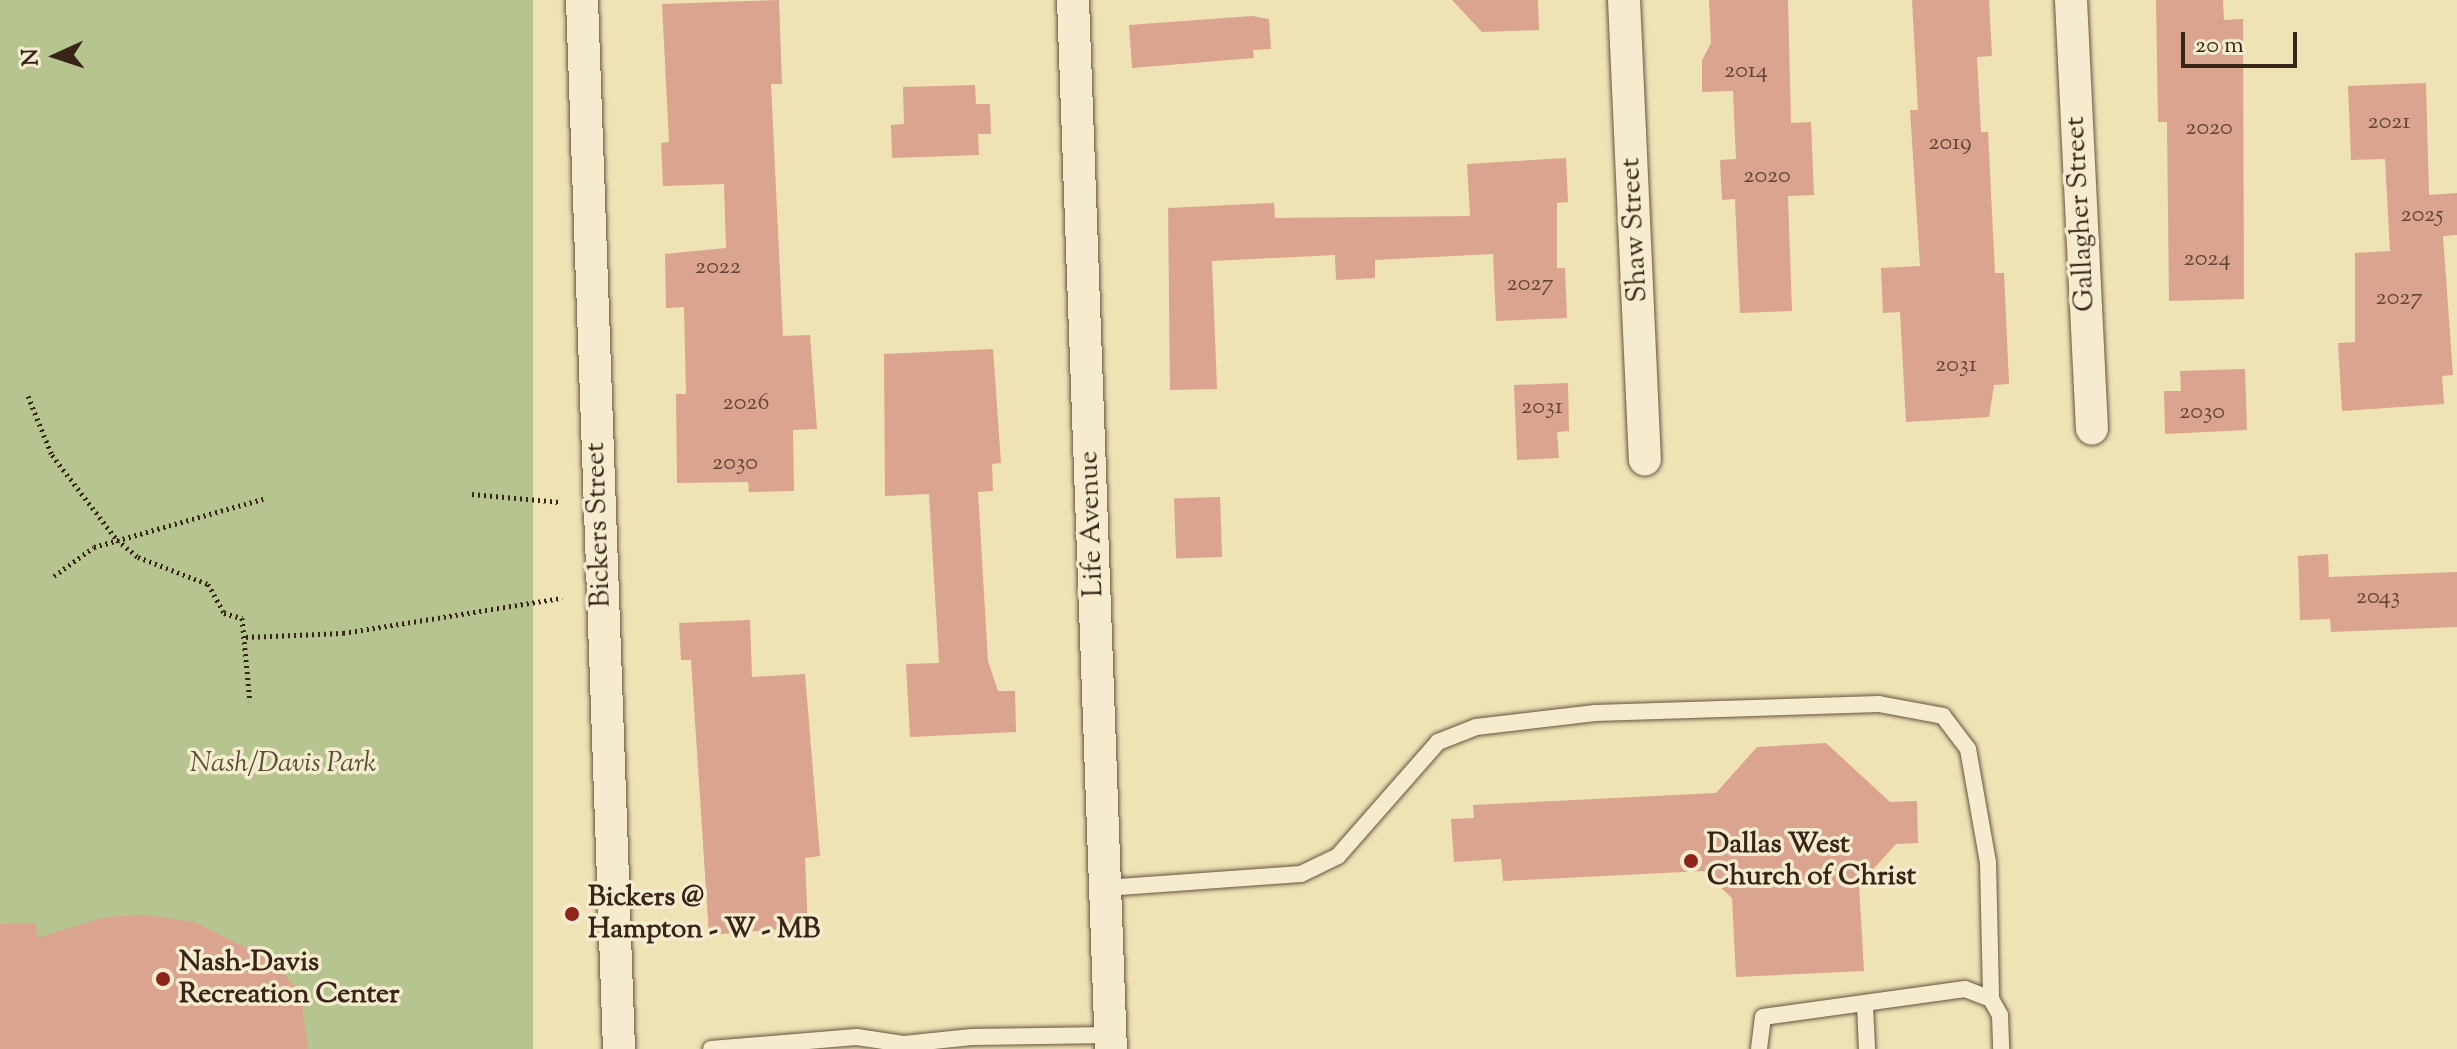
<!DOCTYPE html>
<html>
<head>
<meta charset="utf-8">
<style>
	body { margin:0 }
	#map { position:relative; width:2457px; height:1049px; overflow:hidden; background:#efe2b5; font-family:"Sorts Mill Goudy",serif }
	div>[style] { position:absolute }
	.green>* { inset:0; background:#b6c490; transform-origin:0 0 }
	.building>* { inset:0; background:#daa48e; transform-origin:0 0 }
	.path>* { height:5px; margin-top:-2.5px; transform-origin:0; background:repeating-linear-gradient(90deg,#392518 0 2px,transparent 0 6px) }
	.roads { filter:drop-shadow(0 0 2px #66543f) drop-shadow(0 0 2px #66543f) }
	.lane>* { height:16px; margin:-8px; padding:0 8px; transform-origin:8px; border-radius:8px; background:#f5eccf }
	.street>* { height:32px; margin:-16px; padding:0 16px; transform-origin:16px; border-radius:16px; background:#f5eccf }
	.dots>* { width:22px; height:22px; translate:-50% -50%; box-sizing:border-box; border:4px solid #f5eccf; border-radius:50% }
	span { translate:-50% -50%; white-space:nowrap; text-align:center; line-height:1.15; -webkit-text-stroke:7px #f5eccf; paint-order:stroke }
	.number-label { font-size:24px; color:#614536 }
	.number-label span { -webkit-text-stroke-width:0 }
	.street-label { font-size:28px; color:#392518 }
	.park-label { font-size:28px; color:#584d36; font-style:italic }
	.poi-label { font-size:28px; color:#392518; font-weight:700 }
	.left { translate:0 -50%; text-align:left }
	.north { position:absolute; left:16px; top:16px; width:80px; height:80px; -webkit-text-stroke:6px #f5eccf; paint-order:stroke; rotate:267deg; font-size:22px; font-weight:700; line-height:32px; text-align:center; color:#392518 }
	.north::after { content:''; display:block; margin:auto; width:28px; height:36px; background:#392518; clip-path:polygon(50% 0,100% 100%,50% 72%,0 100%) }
	.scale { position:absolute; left:2181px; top:32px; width:116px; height:36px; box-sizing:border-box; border:4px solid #392518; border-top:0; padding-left:10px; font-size:24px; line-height:28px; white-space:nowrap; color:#392518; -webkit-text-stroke:6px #f5eccf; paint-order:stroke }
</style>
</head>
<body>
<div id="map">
	<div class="green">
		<i style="left:0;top:0;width:533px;height:1049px"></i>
	</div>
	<div class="building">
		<i style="clip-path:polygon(779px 0,782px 84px,771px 84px,783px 336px,810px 335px,817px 429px,793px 430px,794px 491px,749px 492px,748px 482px,677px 483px,676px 394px,686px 394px,684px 307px,666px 308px,665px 254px,726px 248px,724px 184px,663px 186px,661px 143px,669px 142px,662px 4px)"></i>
		<i style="clip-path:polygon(1452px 0,1538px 0,1539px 30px,1482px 32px)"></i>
		<i style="clip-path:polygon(1709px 0,1788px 0,1791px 123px,1811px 122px,1814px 195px,1788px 196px,1792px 311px,1740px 313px,1735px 199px,1722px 200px,1720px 160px,1736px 159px,1733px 91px,1702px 92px,1702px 60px,1711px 43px)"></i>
		<i style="clip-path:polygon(1912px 0,1989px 0,1992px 56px,1977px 57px,1981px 132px,1988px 132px,1995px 273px,2004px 273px,2009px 384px,1994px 385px,1989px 417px,1906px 422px,1900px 312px,1883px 313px,1881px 268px,1920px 266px,1910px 110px,1918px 110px)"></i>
		<i style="clip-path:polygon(2156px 0,2223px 0,2224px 20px,2243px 19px,2244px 299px,2169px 301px,2167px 122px,2158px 122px)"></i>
		<i style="clip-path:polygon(1252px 16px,1269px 19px,1271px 49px,1253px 50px,1254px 58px,1132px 68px,1129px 25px)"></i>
		<i style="clip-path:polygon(2426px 83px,2429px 195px,2457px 193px,2457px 235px,2443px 236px,2453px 375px,2442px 376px,2444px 404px,2342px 411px,2338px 343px,2355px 342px,2355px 253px,2390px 251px,2385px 159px,2351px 160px,2348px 86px)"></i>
		<i style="clip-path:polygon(975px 85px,976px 104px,990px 104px,991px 134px,978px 134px,979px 155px,892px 158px,891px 125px,904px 124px,903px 87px)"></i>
		<i style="clip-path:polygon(1566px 158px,1568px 202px,1557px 203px,1557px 268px,1565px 268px,1567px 318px,1496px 321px,1493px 254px,1375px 260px,1375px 278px,1336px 280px,1335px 255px,1212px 261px,1217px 389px,1170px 390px,1168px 208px,1274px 203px,1275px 218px,1470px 216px,1467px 164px)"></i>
		<i style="clip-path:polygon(993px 349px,1001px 463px,992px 464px,993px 491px,978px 492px,988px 661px,998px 691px,1015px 691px,1016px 732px,910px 737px,906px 664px,939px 663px,929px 494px,885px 496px,884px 354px)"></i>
		<i style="clip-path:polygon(2245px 369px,2247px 430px,2165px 434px,2164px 391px,2181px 391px,2180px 371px)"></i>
		<i style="clip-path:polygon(1568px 383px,1569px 431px,1557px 432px,1559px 458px,1517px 460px,1514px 385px)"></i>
		<i style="left:1220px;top:497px;width:60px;height:46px;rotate:88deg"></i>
		<i style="clip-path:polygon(2328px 554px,2329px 577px,2457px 572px,2457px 627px,2331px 632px,2330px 619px,2300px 620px,2298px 556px)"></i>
		<i style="clip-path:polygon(750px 620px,752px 677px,805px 674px,820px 856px,805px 858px,808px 927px,709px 935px,691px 660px,681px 660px,679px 623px)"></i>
		<i style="clip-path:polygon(1826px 743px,1890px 802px,1917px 801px,1918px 843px,1896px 844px,1859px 885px,1864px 971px,1736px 977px,1732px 898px,1703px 871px,1503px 881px,1501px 859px,1454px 862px,1451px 819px,1474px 818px,1473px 805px,1716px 793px,1757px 747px)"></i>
		<i style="clip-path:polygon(145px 915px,194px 922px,275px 962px,301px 995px,308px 1049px,0 1049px,0 924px,36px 923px,37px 938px,105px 917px)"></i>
	</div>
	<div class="path">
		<i style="left:28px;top:396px;width:64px;rotate:67.9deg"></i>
		<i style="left:52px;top:455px;width:107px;rotate:52.6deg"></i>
		<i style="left:117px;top:540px;width:27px;rotate:39deg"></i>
		<i style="left:138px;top:557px;width:75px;rotate:21.1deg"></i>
		<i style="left:208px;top:584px;width:33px;rotate:61deg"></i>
		<i style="left:224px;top:613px;width:19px;rotate:16deg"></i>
		<i style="left:242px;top:618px;width:84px;rotate:84.6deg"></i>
		<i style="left:472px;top:494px;width:88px;rotate:5.2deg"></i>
		<i style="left:54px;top:576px;width:49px;rotate:-35.9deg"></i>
		<i style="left:94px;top:547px;width:176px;rotate:-15.9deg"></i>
		<i style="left:246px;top:637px;width:97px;rotate:-2.4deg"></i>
		<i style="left:343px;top:633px;width:222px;rotate:-9.1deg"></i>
	</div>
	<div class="roads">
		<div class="lane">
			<i style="left:1105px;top:888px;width:196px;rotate:-4.1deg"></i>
			<i style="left:1301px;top:874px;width:41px;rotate:-25.9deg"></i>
			<i style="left:1338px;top:856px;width:152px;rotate:-48.7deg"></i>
			<i style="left:1438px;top:742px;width:41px;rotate:-21.5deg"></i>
			<i style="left:1476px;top:727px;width:120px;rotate:-6.7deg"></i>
			<i style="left:1595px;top:713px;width:284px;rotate:-1.8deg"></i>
			<i style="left:1879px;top:704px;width:65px;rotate:10.6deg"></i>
			<i style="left:1943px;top:716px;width:41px;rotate:52.9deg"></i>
			<i style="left:1968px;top:749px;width:115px;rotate:80deg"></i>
			<i style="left:1988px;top:862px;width:137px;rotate:88.7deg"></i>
			<i style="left:1865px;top:1006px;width:43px;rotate:87.3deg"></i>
			<i style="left:711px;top:1049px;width:146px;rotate:-4.7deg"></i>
			<i style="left:857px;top:1037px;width:48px;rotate:8.5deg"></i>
			<i style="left:905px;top:1049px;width:5px;rotate:-101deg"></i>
			<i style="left:904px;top:1044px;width:68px;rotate:-5.9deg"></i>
			<i style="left:972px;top:1037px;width:138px;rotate:-0.8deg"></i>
			<i style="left:1759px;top:1049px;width:32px;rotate:-83deg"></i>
			<i style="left:1763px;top:1017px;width:204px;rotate:-7.9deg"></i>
			<i style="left:1965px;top:989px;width:28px;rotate:21deg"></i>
			<i style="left:1991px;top:999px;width:18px;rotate:61deg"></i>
			<i style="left:2000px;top:1015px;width:34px;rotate:88deg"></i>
		</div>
		<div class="street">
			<i style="left:582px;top:0;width:1050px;rotate:87.98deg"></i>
			<i style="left:1073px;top:0;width:1050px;rotate:87.93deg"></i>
			<i style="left:1624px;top:0;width:460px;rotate:87.4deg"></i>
			<i style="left:2071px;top:0;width:429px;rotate:87.2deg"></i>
		</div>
	</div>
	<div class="dots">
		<i style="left:1691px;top:861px;background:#8f2418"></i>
		<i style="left:572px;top:914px;background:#8f2418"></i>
		<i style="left:163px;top:979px;background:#8f2418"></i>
	</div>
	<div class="number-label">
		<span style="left:1746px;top:72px">2014</span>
		<span style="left:2389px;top:123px">2021</span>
		<span style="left:2209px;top:129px">2020</span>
		<span style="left:1950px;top:144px">2019</span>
		<span style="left:1767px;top:177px">2020</span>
		<span style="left:2422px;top:216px">2025</span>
		<span style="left:2207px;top:260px">2024</span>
		<span style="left:718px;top:268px">2022</span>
		<span style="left:1530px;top:285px">2027</span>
		<span style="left:2399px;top:299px">2027</span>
		<span style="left:1956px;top:366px">2031</span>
		<span style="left:746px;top:404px">2026</span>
		<span style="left:1542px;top:408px">2031</span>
		<span style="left:2202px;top:413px">2030</span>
		<span style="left:735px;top:464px">2030</span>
		<span style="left:2378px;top:598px">2043</span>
	</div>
	<div class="street-label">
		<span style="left:2081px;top:214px;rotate:-93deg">Gallagher Street</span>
		<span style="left:1635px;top:230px;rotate:-93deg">Shaw Street</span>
		<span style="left:1092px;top:524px;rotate:-92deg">Life Avenue</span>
		<span style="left:599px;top:525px;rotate:-92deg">Bickers Street</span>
	</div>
	<div class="park-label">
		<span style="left:283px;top:764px">Nash/Davis Park</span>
	</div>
	<div class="poi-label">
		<span class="left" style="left:1707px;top:861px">Dallas West<br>Church of Christ</span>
		<span class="left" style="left:588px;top:914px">Bickers @<br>Hampton - W - MB</span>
		<span class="left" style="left:179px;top:979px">Nash-Davis<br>Recreation Center</span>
	</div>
	<div class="north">N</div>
	<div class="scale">20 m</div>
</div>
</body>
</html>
